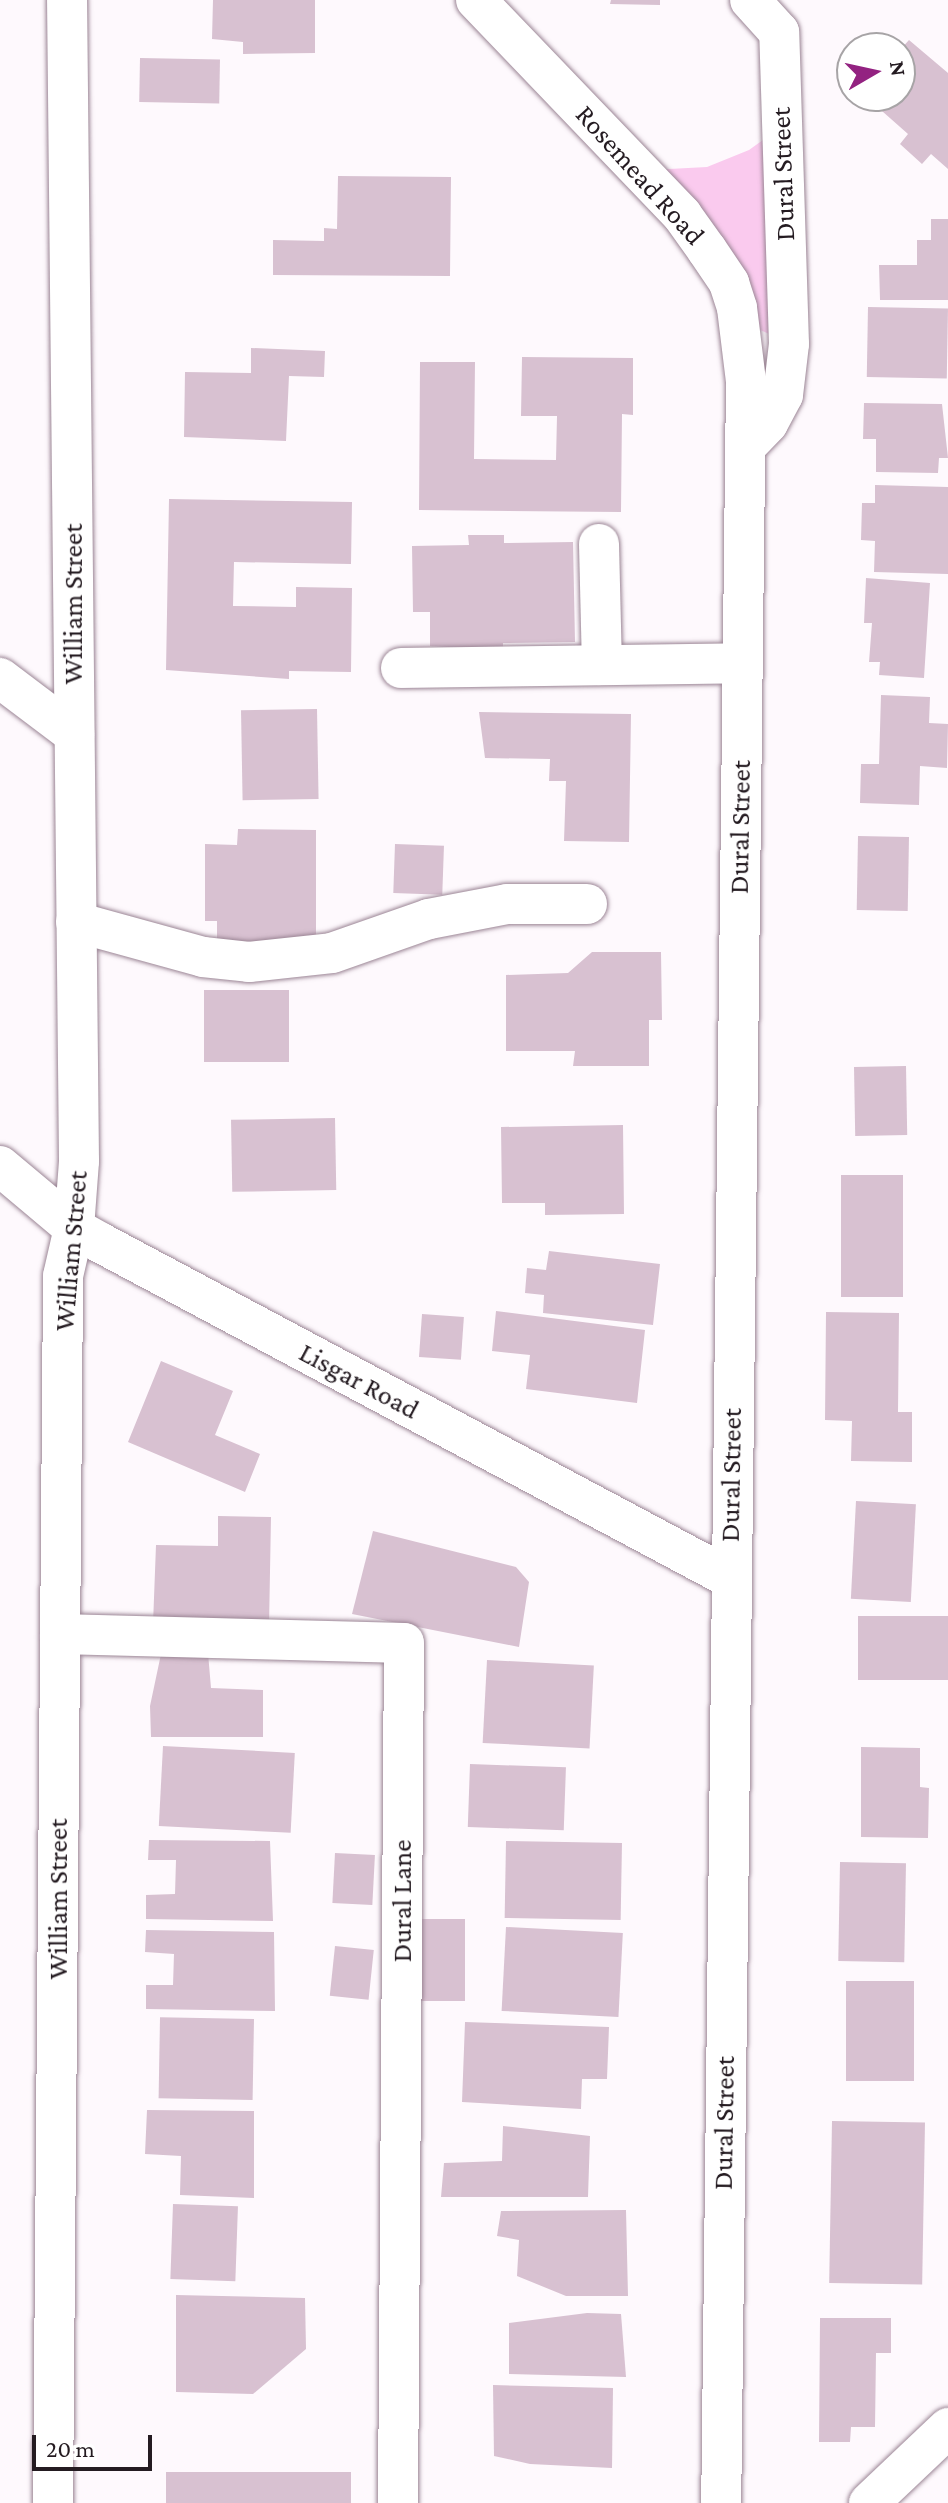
<!DOCTYPE html>
<html>
<head>
<meta charset="utf-8">
<style>
	body { margin:0 }
	#map { position:relative; width:948px; height:2503px; overflow:hidden; background:#fef9fd; font-family:"Crimson Pro",serif }
	div>[style] { position:absolute }
	.green>* { inset:0; background:#facaee }
	.building>* { inset:0; background:#d8c1d1; transform-origin:0 0 }
	.roads { filter:drop-shadow(0 0 2px #9b8595) drop-shadow(0 0 2px #9b8595) }
	.minor>* { height:40px; margin:-20px; padding:0 20px; transform-origin:20px; border-radius:20px; background:#fff }
	span { translate:-50% -50%; white-space:nowrap; text-align:center; line-height:1.15; -webkit-text-stroke:6px #fff; paint-order:stroke }
	.street-label { font-size:28px; color:#241b21 }
	.north { position:absolute; left:836px; top:32px; width:80px; height:80px; box-sizing:border-box; background:#fff; border:2px solid #a7a4a6; border-radius:50%; rotate:81deg; font-size:22px; font-weight:700; line-height:32px; text-align:center; color:#241b21 }
	.north::after { content:''; display:block; margin:auto; width:28px; height:36px; background:#932281; clip-path:polygon(50% 0,100% 100%,50% 72%,0 100%) }
	.scale { position:absolute; left:32px; top:2435px; width:120px; height:36px; box-sizing:border-box; border:4px solid #241b21; border-top:0; padding-left:10px; font-size:24px; line-height:28px; white-space:nowrap; color:#241b21; -webkit-text-stroke:6px #fff; paint-order:stroke }
</style>
</head>
<body>
<div id="map">
	<div class="green">
		<i style="clip-path:polygon(770px 135px,769px 334px,758px 329px,650px 170px,707px 167px,749px 150px)"></i>
	</div>
	<div class="building">
		<i style="clip-path:polygon(213px 0,315px 0,315px 53px,243px 54px,243px 42px,212px 39px)"></i>
		<i style="clip-path:polygon(611px 0,660px 0,660px 5px,610px 4px)"></i>
		<i style="clip-path:polygon(909px 40px,948px 73px,948px 169px,931px 154px,922px 164px,900px 144px,908px 134px,865px 96px,900px 96px,900px 50px)"></i>
		<i style="left:140px;top:58px;width:80px;height:44px;rotate:1deg"></i>
		<i style="clip-path:polygon(338px 176px,451px 177px,450px 276px,273px 275px,273px 240px,324px 241px,324px 228px,337px 229px)"></i>
		<i style="clip-path:polygon(931px 219px,948px 219px,948px 300px,880px 300px,879px 265px,917px 265px,917px 240px,931px 240px)"></i>
		<i style="left:868px;top:307px;width:80px;height:70px;rotate:1deg"></i>
		<i style="clip-path:polygon(251px 348px,325px 351px,324px 377px,289px 376px,286px 441px,184px 437px,185px 372px,251px 373px)"></i>
		<i style="clip-path:polygon(522px 357px,633px 358px,633px 415px,622px 414px,621px 512px,419px 510px,420px 362px,475px 362px,474px 459px,556px 460px,557px 416px,521px 416px)"></i>
		<i style="clip-path:polygon(864px 403px,942px 404px,948px 458px,939px 458px,938px 473px,876px 472px,876px 439px,863px 439px)"></i>
		<i style="clip-path:polygon(875px 485px,948px 487px,948px 574px,874px 572px,875px 541px,861px 540px,862px 503px,875px 503px)"></i>
		<i style="clip-path:polygon(169px 499px,352px 502px,351px 564px,234px 562px,233px 606px,296px 607px,296px 587px,352px 588px,351px 672px,289px 671px,289px 679px,166px 670px)"></i>
		<i style="clip-path:polygon(468px 535px,504px 535px,504px 543px,573px 542px,575px 642px,503px 643px,503px 650px,430px 646px,430px 612px,413px 612px,412px 546px,469px 545px)"></i>
		<i style="clip-path:polygon(866px 578px,930px 583px,924px 678px,879px 675px,880px 662px,869px 662px,872px 623px,864px 623px)"></i>
		<i style="clip-path:polygon(881px 695px,930px 697px,929px 723px,948px 724px,947px 768px,920px 766px,919px 805px,860px 803px,861px 764px,879px 764px)"></i>
		<i style="left:317px;top:709px;width:90px;height:76px;rotate:89deg"></i>
		<i style="clip-path:polygon(479px 712px,631px 714px,629px 842px,564px 841px,566px 781px,549px 781px,550px 759px,485px 758px)"></i>
		<i style="clip-path:polygon(238px 829px,316px 830px,316px 954px,217px 953px,217px 921px,205px 921px,205px 844px,237px 845px)"></i>
		<i style="left:858px;top:836px;width:51px;height:74px;rotate:1deg"></i>
		<i style="left:395px;top:844px;width:49px;height:49px;rotate:2deg"></i>
		<i style="clip-path:polygon(592px 952px,661px 952px,662px 1020px,649px 1020px,649px 1066px,573px 1066px,575px 1051px,506px 1051px,506px 975px,568px 973px)"></i>
		<i style="left:289px;top:990px;width:72px;height:85px;rotate:90deg"></i>
		<i style="left:906px;top:1066px;width:69px;height:52px;rotate:89deg"></i>
		<i style="left:335px;top:1118px;width:72px;height:104px;rotate:89deg"></i>
		<i style="clip-path:polygon(623px 1125px,624px 1214px,545px 1215px,545px 1203px,502px 1203px,501px 1127px)"></i>
		<i style="left:841px;top:1175px;width:62px;height:122px"></i>
		<i style="clip-path:polygon(549px 1251px,660px 1264px,653px 1325px,543px 1313px,544px 1295px,525px 1293px,527px 1268px,546px 1270px)"></i>
		<i style="clip-path:polygon(496px 1311px,645px 1330px,637px 1403px,526px 1389px,530px 1355px,492px 1351px)"></i>
		<i style="clip-path:polygon(826px 1312px,899px 1313px,898px 1412px,912px 1412px,912px 1462px,851px 1461px,852px 1421px,825px 1420px)"></i>
		<i style="left:422px;top:1314px;width:42px;height:43px;rotate:4deg"></i>
		<i style="clip-path:polygon(161px 1361px,233px 1391px,215px 1435px,260px 1454px,245px 1492px,128px 1442px)"></i>
		<i style="left:856px;top:1501px;width:60px;height:98px;rotate:3deg"></i>
		<i style="clip-path:polygon(218px 1516px,271px 1517px,269px 1627px,153px 1624px,156px 1545px,218px 1546px)"></i>
		<i style="clip-path:polygon(373px 1531px,516px 1567px,529px 1582px,519px 1647px,352px 1614px)"></i>
		<i style="left:948px;top:1616px;width:64px;height:90px;rotate:90deg"></i>
		<i style="clip-path:polygon(208px 1653px,211px 1688px,263px 1690px,263px 1737px,151px 1737px,150px 1706px,161px 1654px)"></i>
		<i style="left:487px;top:1660px;width:107px;height:83px;rotate:3deg"></i>
		<i style="left:163px;top:1746px;width:132px;height:80px;rotate:3deg"></i>
		<i style="clip-path:polygon(861px 1747px,920px 1748px,920px 1787px,929px 1788px,928px 1838px,861px 1837px)"></i>
		<i style="left:470px;top:1764px;width:96px;height:63px;rotate:2deg"></i>
		<i style="clip-path:polygon(149px 1840px,270px 1841px,273px 1921px,146px 1919px,146px 1895px,175px 1894px,176px 1860px,148px 1860px)"></i>
		<i style="left:506px;top:1841px;width:116px;height:77px;rotate:1deg"></i>
		<i style="left:335px;top:1853px;width:40px;height:50px;rotate:3deg"></i>
		<i style="left:840px;top:1862px;width:66px;height:99px;rotate:1deg"></i>
		<i style="left:465px;top:1919px;width:82px;height:45px;rotate:90deg"></i>
		<i style="left:506px;top:1927px;width:117px;height:84px;rotate:3deg"></i>
		<i style="clip-path:polygon(146px 1930px,274px 1932px,275px 2011px,146px 2009px,146px 1985px,173px 1985px,174px 1954px,145px 1952px)"></i>
		<i style="left:335px;top:1946px;width:39px;height:50px;rotate:6deg"></i>
		<i style="left:846px;top:1981px;width:68px;height:100px"></i>
		<i style="left:254px;top:2019px;width:81px;height:94px;rotate:91deg"></i>
		<i style="clip-path:polygon(465px 2022px,609px 2027px,607px 2079px,582px 2079px,581px 2109px,462px 2102px)"></i>
		<i style="clip-path:polygon(147px 2110px,254px 2111px,254px 2198px,180px 2195px,181px 2156px,145px 2154px)"></i>
		<i style="left:832px;top:2121px;width:93px;height:162px;rotate:1deg"></i>
		<i style="clip-path:polygon(503px 2126px,590px 2136px,588px 2197px,441px 2197px,444px 2163px,502px 2161px)"></i>
		<i style="left:173px;top:2204px;width:65px;height:75px;rotate:2deg"></i>
		<i style="clip-path:polygon(626px 2210px,628px 2296px,566px 2296px,517px 2276px,519px 2240px,497px 2236px,501px 2211px)"></i>
		<i style="clip-path:polygon(176px 2295px,305px 2298px,306px 2349px,253px 2394px,176px 2392px)"></i>
		<i style="clip-path:polygon(587px 2313px,621px 2314px,626px 2377px,509px 2374px,509px 2323px)"></i>
		<i style="clip-path:polygon(820px 2318px,891px 2318px,891px 2353px,876px 2353px,875px 2427px,851px 2427px,850px 2442px,819px 2442px)"></i>
		<i style="clip-path:polygon(493px 2385px,613px 2388px,612px 2468px,530px 2464px,494px 2456px)"></i>
		<i style="left:166px;top:2472px;width:185px;height:31px"></i>
	</div>
	<div class="roads">
		<div class="minor">
			<i style="left:476px;top:0;width:298px;rotate:46.2deg"></i>
			<i style="left:682px;top:215px;width:43px;rotate:54.5deg"></i>
			<i style="left:707px;top:250px;width:40px;rotate:56deg"></i>
			<i style="left:729px;top:283px;width:26px;rotate:72deg"></i>
			<i style="left:737px;top:308px;width:74px;rotate:83deg"></i>
			<i style="left:746px;top:381px;width:2122px;rotate:90.67deg"></i>
			<i style="left:745px;top:447px;width:33px;rotate:-46deg"></i>
			<i style="left:768px;top:423px;width:32px;rotate:-62deg"></i>
			<i style="left:783px;top:395px;width:51px;rotate:-83.3deg"></i>
			<i style="left:789px;top:344px;width:312px;rotate:-91.8deg"></i>
			<i style="left:779px;top:32px;width:43px;rotate:-132.2deg"></i>
			<i style="left:599px;top:544px;width:121px;rotate:88.6deg"></i>
			<i style="left:401px;top:668px;width:341px;rotate:-0.8deg"></i>
			<i style="left:0;top:678px;width:93px;rotate:37.1deg"></i>
			<i style="left:76px;top:922px;width:132px;rotate:15.4deg"></i>
			<i style="left:203px;top:957px;width:46px;rotate:6.2deg"></i>
			<i style="left:249px;top:962px;width:83px;rotate:-6.2deg"></i>
			<i style="left:332px;top:953px;width:103px;rotate:-19.3deg"></i>
			<i style="left:429px;top:919px;width:79px;rotate:-10.9deg"></i>
			<i style="left:507px;top:904px;width:80px"></i>
			<i style="left:0;top:1166px;width:97px;rotate:40deg"></i>
			<i style="left:74px;top:1228px;width:31px;rotate:29deg"></i>
			<i style="left:101px;top:1243px;width:713px;rotate:28.04deg"></i>
			<i style="left:60px;top:1634px;width:344px;rotate:1.5deg"></i>
			<i style="left:404px;top:1643px;width:860px;rotate:90.4deg"></i>
			<i style="left:53px;top:2503px;width:1227px;rotate:-89.53deg"></i>
			<i style="left:63px;top:1276px;width:49px;rotate:-77.1deg"></i>
			<i style="left:74px;top:1228px;width:67px;rotate:-85.7deg"></i>
			<i style="left:79px;top:1161px;width:1161px;rotate:-90.59deg"></i>
			<i style="left:869px;top:2503px;width:109px;rotate:-43.5deg"></i>
		</div>
	</div>
	<div class="street-label">
		<span style="left:783px;top:174px;rotate:-92deg">Dural Street</span>
		<span style="left:640px;top:175px;rotate:48deg">Rosemead Road</span>
		<span style="left:73px;top:604px;rotate:-90deg">William Street</span>
		<span style="left:740px;top:827px;rotate:-89deg">Dural Street</span>
		<span style="left:71px;top:1251px;rotate:-85deg">William Street</span>
		<span style="left:359px;top:1381px;rotate:28deg">Lisgar Road</span>
		<span style="left:731px;top:1475px;rotate:-89deg">Dural Street</span>
		<span style="left:58px;top:1899px;rotate:-90deg">William Street</span>
		<span style="left:402px;top:1901px;rotate:-90deg">Dural Lane</span>
		<span style="left:724px;top:2123px;rotate:-89deg">Dural Street</span>
	</div>
	<div class="north">N</div>
	<div class="scale">20 m</div>
</div>
</body>
</html>
